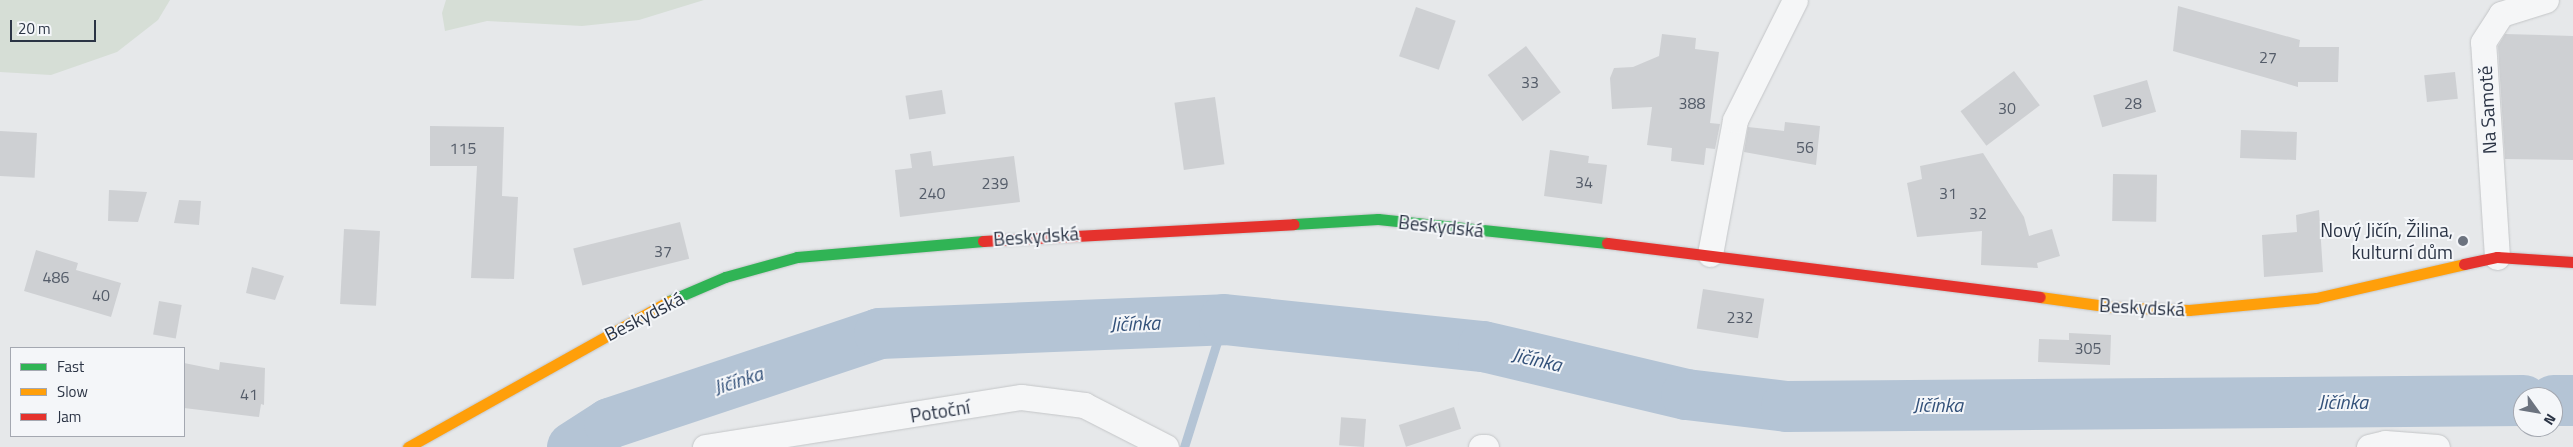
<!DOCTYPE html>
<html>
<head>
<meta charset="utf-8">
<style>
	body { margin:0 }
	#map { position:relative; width:2573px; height:447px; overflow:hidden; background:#e6e8ea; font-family:"Titillium Web",sans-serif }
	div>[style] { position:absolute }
	.green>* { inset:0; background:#d6ded6 }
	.stream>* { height:9px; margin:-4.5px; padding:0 4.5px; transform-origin:4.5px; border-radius:4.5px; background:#b4c4d5 }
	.river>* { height:51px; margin:-25.5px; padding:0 25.5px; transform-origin:25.5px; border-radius:25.5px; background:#b4c4d5 }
	.building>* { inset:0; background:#ced0d3; transform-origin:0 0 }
	.roads { filter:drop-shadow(0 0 1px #c4c6c8) drop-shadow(0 0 1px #c4c6c8) }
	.street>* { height:25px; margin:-12.5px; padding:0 12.5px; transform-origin:12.5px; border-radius:12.5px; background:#f5f6f7 }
	.fast>* { height:11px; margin:-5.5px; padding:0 5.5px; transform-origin:5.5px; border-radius:5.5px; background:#30b455 }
	.slow>* { height:11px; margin:-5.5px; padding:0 5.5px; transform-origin:5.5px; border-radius:5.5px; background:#ff9f0a }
	.jam>* { height:11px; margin:-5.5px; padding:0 5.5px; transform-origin:5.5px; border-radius:5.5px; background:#e5322d }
	.dots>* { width:14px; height:14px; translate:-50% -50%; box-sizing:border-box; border:2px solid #f4f6f9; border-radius:50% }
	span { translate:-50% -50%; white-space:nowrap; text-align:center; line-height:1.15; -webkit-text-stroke:4px #f4f6f9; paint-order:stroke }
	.number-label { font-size:16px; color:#545c69 }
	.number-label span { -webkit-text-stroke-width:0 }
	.street-label { font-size:19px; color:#2b3445 }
	.poi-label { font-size:19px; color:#2b3445 }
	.right { translate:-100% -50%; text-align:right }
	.water-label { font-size:20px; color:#34527a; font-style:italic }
	.legend { position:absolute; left:10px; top:347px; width:175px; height:90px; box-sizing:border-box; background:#f4f6f9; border:1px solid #a4a8b1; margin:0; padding:6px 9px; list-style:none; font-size:15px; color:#2b3445 }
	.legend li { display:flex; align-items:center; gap:10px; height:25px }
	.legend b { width:25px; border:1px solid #a4a8b1 }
	.north { position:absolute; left:2513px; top:387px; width:50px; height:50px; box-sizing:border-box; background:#f4f6f9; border:1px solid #a4a8b1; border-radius:50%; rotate:122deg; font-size:14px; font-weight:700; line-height:20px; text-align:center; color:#2b3445 }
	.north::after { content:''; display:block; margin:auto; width:18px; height:22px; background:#6c737f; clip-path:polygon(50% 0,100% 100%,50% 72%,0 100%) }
	.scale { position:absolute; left:10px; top:20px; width:86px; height:22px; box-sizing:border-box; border:2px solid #2b3445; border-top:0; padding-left:6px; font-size:15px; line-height:18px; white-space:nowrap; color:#2b3445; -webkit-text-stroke:4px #f4f6f9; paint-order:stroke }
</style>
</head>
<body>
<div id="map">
	<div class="green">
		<i style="clip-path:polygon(0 0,170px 0,158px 20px,117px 52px,51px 75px,0 72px)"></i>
		<i style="clip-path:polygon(446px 0,704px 0,639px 20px,582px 26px,487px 21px,445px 31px,442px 13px)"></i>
	</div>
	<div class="stream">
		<i style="left:1184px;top:447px;width:134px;rotate:-72.6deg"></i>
	</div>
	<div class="river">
		<i style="left:2553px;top:400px;width:20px"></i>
		<i style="left:572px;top:447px;width:44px;rotate:-33deg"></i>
		<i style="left:609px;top:423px;width:285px;rotate:-18.4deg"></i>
		<i style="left:879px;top:333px;width:345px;rotate:-2.3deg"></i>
		<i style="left:1224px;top:319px;width:260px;rotate:6deg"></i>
		<i style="left:1483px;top:346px;width:209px;rotate:13.3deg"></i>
		<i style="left:1686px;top:394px;width:101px;rotate:6.8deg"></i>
		<i style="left:1786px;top:406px;width:737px;rotate:-0.47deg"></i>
	</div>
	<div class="building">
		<i style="clip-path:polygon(2178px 6px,2300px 40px,2299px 47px,2339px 47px,2338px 82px,2298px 82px,2298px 87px,2173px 51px)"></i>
		<i style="left:1416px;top:7px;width:42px;height:52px;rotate:19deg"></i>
		<i style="clip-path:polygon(1662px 34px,1696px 38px,1695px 49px,1719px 52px,1710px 123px,1720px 124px,1715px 149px,1706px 148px,1704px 165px,1671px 161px,1672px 148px,1647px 145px,1652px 107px,1612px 109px,1610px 78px,1614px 68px,1633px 67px,1659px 56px)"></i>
		<i style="clip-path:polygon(2505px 34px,2573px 36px,2573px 160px,2505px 159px,2498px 46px)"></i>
		<i style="left:1526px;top:46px;width:58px;height:48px;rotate:53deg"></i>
		<i style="left:2014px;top:71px;width:43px;height:67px;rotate:53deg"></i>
		<i style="left:2455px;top:72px;width:27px;height:31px;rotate:84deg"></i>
		<i style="left:2147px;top:80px;width:33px;height:56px;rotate:74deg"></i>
		<i style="left:942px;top:90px;width:24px;height:37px;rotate:81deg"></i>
		<i style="left:1215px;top:97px;width:68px;height:41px;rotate:82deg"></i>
		<i style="clip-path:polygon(1785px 122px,1820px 126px,1816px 165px,1744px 152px,1748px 127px,1784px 131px)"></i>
		<i style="clip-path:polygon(430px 126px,504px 127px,502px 196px,518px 197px,514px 279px,471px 278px,477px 166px,430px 166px)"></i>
		<i style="left:2241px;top:130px;width:56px;height:28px;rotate:2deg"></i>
		<i style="left:0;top:131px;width:37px;height:45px;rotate:3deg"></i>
		<i style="clip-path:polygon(1550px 150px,1589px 156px,1588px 163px,1607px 165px,1602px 204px,1544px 196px)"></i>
		<i style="clip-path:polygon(931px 151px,933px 166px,1014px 156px,1020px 202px,900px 217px,895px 170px,912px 168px,910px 154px)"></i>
		<i style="clip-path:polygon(1983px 153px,2024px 217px,2029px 236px,2052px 229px,2060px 256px,2037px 263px,2038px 268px,1981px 265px,1982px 231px,1917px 237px,1907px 183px,1922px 179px,1920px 166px)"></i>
		<i style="left:2113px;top:174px;width:44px;height:47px;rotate:1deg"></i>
		<i style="clip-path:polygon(109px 190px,147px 192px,138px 222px,108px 221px)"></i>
		<i style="clip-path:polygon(179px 200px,201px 201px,199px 225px,174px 223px)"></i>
		<i style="clip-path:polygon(2319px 210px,2323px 272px,2264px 277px,2262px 235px,2297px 232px,2296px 215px)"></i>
		<i style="left:680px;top:222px;width:38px;height:110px;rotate:76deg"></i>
		<i style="left:344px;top:229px;width:36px;height:75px;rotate:3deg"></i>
		<i style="clip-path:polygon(36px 250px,78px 263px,76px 270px,121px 283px,111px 317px,24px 291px)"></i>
		<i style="clip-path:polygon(252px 267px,284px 276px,275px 300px,246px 293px)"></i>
		<i style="left:1703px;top:289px;width:62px;height:40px;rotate:9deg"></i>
		<i style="left:159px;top:301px;width:23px;height:34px;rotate:10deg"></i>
		<i style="clip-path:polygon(2069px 333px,2111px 335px,2110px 365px,2038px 362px,2039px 339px,2069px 340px)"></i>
		<i style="clip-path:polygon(220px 362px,265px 368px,264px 405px,261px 404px,259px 417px,184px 408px,184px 363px,219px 370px)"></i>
		<i style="left:1454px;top:407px;width:23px;height:58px;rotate:72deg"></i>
		<i style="left:1366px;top:419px;width:28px;height:25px;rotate:94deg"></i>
	</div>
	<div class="roads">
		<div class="street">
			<i style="left:1710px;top:254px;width:136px;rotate:-79.4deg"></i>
			<i style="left:1735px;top:120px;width:134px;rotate:-63.4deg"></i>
			<i style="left:2497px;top:257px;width:215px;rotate:-93.7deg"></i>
			<i style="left:2483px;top:42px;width:33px;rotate:-57deg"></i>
			<i style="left:2501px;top:14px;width:47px;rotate:-17.3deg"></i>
			<i style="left:705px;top:447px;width:320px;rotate:-9deg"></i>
			<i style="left:1021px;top:397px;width:64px;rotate:7.2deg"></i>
			<i style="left:1084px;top:405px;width:92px;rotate:27.1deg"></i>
			<i style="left:1481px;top:447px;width:5px"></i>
			<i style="left:2369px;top:447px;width:16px;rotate:-14deg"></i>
			<i style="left:2385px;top:443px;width:52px;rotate:4.4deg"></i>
		</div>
		<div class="fast">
			<i style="left:1294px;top:224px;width:84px;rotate:-3.4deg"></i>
			<i style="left:1378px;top:219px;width:230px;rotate:6deg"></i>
			<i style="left:669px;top:301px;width:61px;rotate:-23.2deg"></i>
			<i style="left:725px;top:277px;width:75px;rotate:-15.5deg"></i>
			<i style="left:797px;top:257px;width:187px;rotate:-4.9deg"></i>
		</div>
		<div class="slow">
			<i style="left:2040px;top:297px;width:73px;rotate:7.9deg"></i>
			<i style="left:2112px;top:307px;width:77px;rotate:2.2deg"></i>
			<i style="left:2189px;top:310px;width:128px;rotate:-5.4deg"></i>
			<i style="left:2316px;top:298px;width:152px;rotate:-12.9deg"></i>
			<i style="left:408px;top:447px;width:299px;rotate:-29.2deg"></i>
		</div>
		<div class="jam">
			<i style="left:983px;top:241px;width:311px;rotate:-3.1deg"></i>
			<i style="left:1607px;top:243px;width:436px;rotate:7.1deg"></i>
			<i style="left:2464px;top:264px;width:34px;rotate:-12deg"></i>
			<i style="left:2497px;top:257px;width:76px;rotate:3.8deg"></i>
		</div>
	</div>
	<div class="dots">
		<i style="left:2463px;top:241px;background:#6c737f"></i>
	</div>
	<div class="number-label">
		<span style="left:2268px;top:57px">27</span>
		<span style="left:1530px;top:82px">33</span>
		<span style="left:1692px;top:103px">388</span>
		<span style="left:2133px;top:103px">28</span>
		<span style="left:2007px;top:108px">30</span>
		<span style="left:1805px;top:147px">56</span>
		<span style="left:463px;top:148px">115</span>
		<span style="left:1584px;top:182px">34</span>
		<span style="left:995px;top:183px">239</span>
		<span style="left:932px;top:193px">240</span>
		<span style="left:1948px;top:193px">31</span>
		<span style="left:1978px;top:213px">32</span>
		<span style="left:663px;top:251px">37</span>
		<span style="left:56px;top:277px">486</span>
		<span style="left:101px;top:295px">40</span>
		<span style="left:1740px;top:317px">232</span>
		<span style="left:2088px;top:348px">305</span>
		<span style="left:249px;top:394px">41</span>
	</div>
	<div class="street-label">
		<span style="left:2487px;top:110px;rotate:-93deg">Na Samotě</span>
		<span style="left:1441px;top:226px;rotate:6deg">Beskydská</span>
		<span style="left:1036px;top:236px;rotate:-4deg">Beskydská</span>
		<span style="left:2142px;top:307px;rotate:3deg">Beskydská</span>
		<span style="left:644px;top:316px;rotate:-27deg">Beskydská</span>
		<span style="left:940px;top:411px;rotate:-9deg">Potoční</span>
	</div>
	<div class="poi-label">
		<span class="right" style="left:2453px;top:241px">Nový Jičín, Žilina,<br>kulturní dům</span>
	</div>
	<div class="water-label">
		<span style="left:1135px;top:323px;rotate:-2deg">Jičínka</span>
		<span style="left:1537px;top:359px;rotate:13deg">Jičínka</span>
		<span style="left:738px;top:380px;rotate:-18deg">Jičínka</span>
		<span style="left:2343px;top:401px">Jičínka</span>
		<span style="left:1938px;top:404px">Jičínka</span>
	</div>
	<ul class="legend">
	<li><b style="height:6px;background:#30b455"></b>Fast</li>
	<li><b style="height:6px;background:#ff9f0a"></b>Slow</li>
	<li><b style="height:6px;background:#e5322d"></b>Jam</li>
	</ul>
	<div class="north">N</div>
	<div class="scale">20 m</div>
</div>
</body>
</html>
